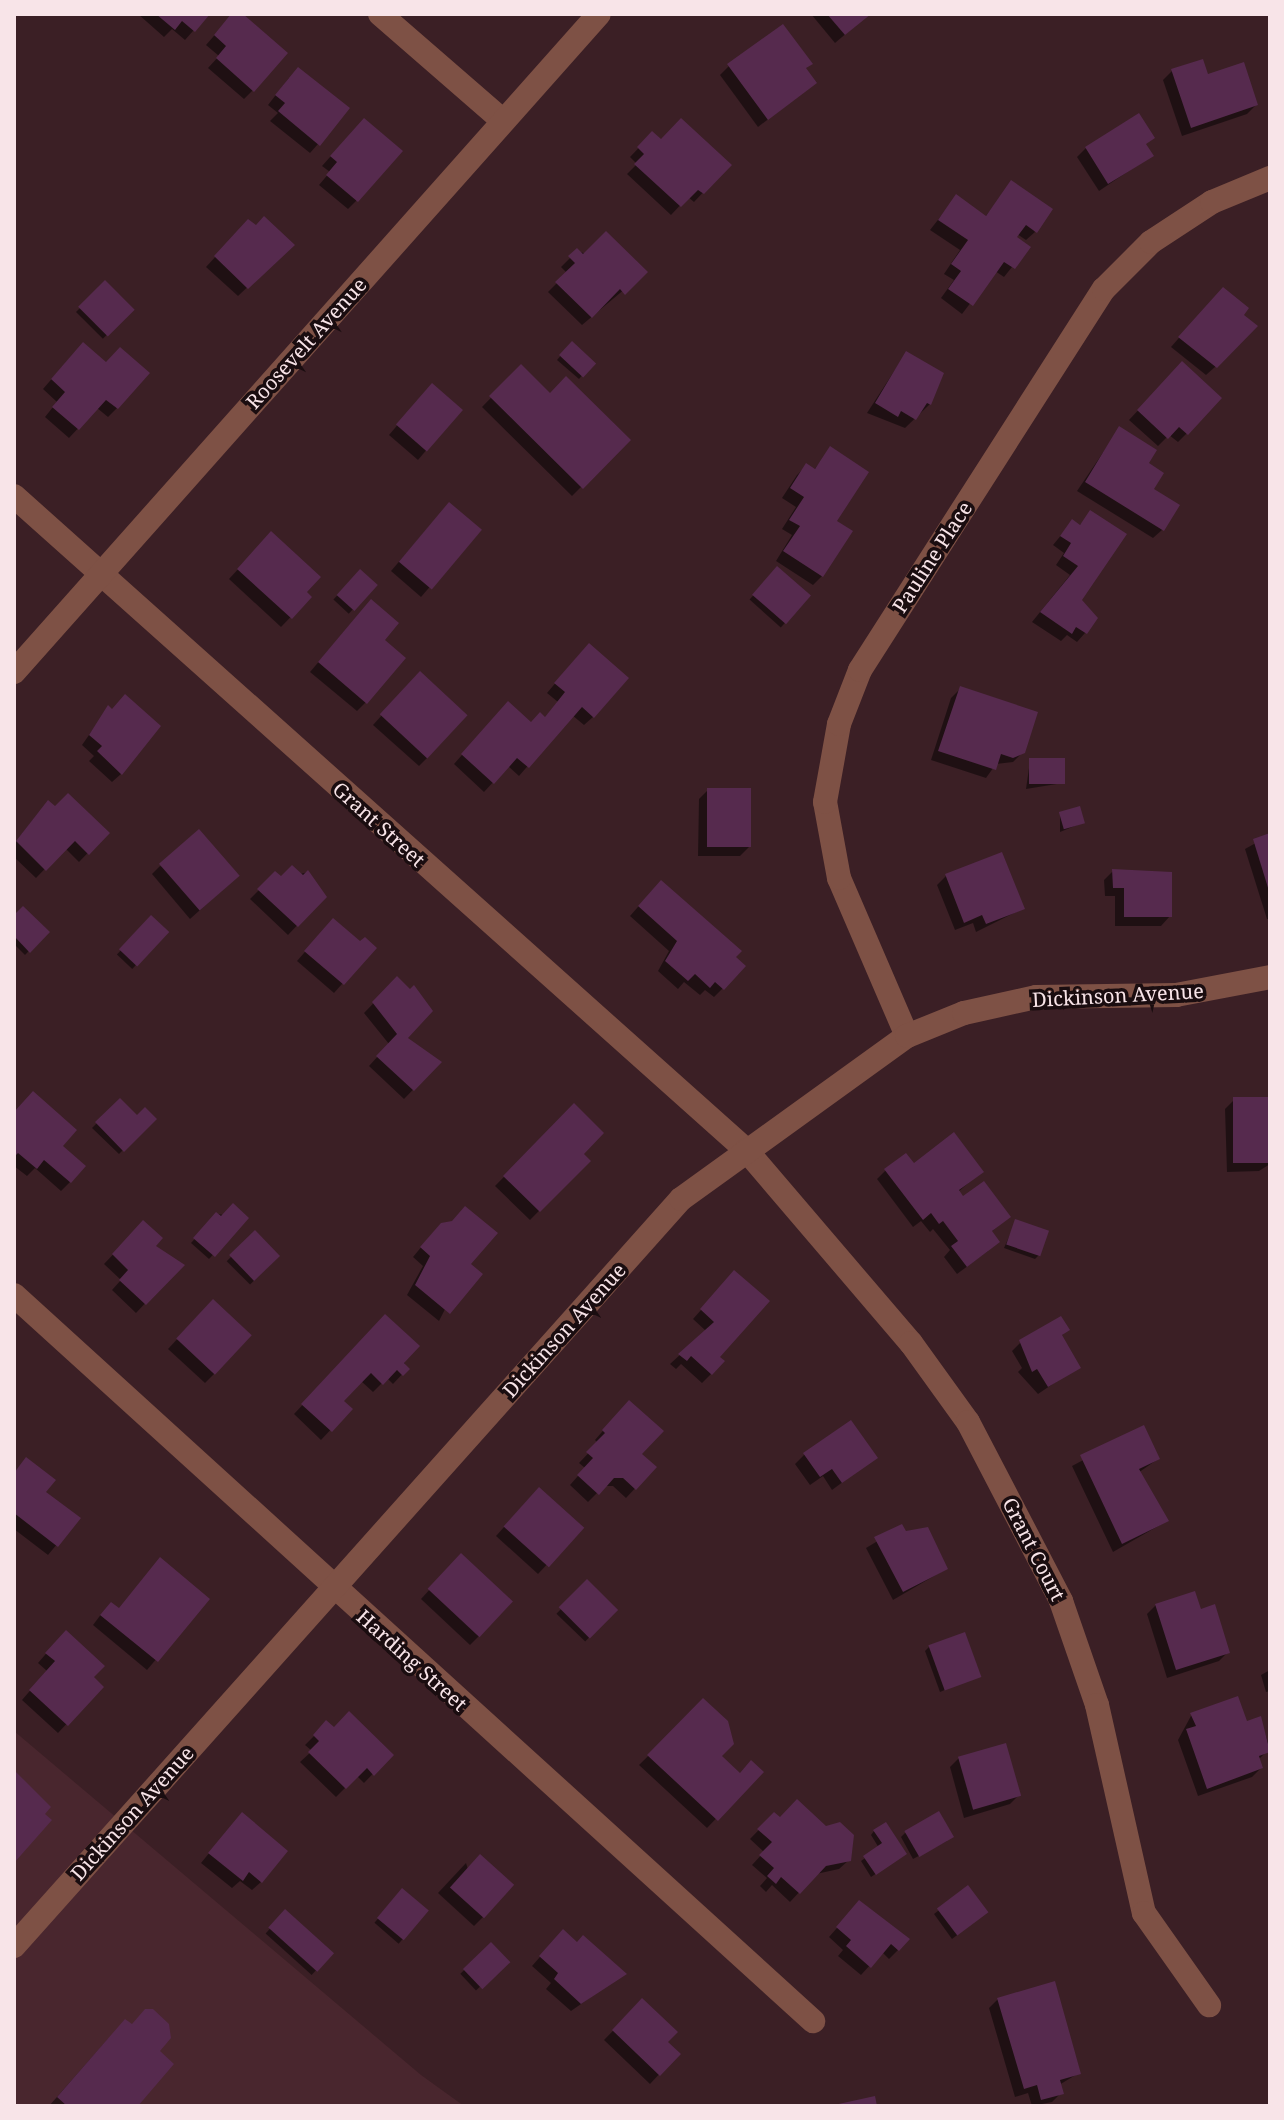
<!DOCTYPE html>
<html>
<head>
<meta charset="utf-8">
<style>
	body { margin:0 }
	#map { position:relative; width:1284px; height:2120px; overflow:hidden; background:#3b1f25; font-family:"Noto Serif",serif }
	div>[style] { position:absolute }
	.built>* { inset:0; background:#49262e }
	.shadow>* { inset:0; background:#0007; transform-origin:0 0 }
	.building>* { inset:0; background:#562a4e; transform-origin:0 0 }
	.minor>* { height:24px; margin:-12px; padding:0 12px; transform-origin:12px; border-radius:12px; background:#7e5145 }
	span { translate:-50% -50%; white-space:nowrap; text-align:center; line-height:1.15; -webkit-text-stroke:7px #1a0d10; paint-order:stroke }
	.street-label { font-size:20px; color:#f8e4e8 }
	.frame { position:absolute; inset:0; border:16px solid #f8e4e8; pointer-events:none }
</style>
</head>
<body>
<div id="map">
	<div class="built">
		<i style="clip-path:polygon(14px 1731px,421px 2075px,464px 2106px,14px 2106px)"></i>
	</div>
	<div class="shadow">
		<i style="clip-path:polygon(138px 14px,208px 14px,185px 40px,172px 29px,164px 37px)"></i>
		<i style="clip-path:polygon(233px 14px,240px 14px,253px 90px,244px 99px,208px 68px,219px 56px,206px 45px)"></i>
		<i style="clip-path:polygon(811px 14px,869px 14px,835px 43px)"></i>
		<i style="clip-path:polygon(729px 66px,804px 69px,815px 83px,758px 127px,720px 75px)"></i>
		<i style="clip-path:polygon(1172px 71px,1207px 76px,1256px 105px,1247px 114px,1182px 136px,1163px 80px)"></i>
		<i style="clip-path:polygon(289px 78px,318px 144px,310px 153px,270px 121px,278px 113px,268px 105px)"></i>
		<i style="clip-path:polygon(355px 129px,356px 201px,348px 209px,319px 185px,330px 172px,322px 166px)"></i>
		<i style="clip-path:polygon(652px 134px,660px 142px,729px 165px,694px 202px,688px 197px,671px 215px,627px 174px,637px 164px,630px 157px)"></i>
		<i style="clip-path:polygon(1145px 145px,1151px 156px,1099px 191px,1077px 157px,1086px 148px)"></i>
		<i style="clip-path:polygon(1012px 183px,1035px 232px,1026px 240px,1017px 234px,1015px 238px,1028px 247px,1004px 277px,995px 271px,962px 314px,941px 298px,954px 280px,944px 274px,960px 250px,930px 230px,956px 197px,985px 217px)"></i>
		<i style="clip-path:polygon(240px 230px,292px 245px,238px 296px,206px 267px)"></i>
		<i style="clip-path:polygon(577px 251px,645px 272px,582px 325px,548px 292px,567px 273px,561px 267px)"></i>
		<i style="left:105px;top:283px;width:38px;height:41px;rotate:45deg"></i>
		<i style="clip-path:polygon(1214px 298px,1215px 367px,1206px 375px,1171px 347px)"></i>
		<i style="clip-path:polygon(568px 347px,593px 363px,579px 379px,557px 360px)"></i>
		<i style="clip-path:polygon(74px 353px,117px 408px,108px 417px,97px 408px,69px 438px,45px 417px,57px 402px,43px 389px)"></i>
		<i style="clip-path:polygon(906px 353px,930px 404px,905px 428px,867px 413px)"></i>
		<i style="clip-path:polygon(521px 367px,550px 395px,628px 440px,572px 496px,482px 407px)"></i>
		<i style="clip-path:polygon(1173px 373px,1187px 433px,1178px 442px,1169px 435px,1158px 446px,1129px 420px)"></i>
		<i style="clip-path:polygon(423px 395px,460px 410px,418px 460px,389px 435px)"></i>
		<i style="clip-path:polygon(1119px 429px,1146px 464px,1162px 530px,1153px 538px,1077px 491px)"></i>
		<i style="clip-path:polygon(831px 449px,835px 521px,822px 576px,813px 585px,776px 561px,792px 535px,782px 529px,796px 507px,782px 498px,797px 475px,806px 466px,813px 471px)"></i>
		<i style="clip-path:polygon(1091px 513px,1080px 600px,1085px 633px,1077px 642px,1067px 635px,1061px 641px,1032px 622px,1070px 575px,1056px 565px,1064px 553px,1053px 545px,1072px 522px,1079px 526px)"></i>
		<i style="clip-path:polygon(440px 514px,479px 530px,421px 597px,391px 571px)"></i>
		<i style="clip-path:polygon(263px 542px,310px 597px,281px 627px,229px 579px)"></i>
		<i style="left:777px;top:569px;width:42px;height:41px;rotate:42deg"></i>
		<i style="left:360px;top:571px;width:21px;height:39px;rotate:43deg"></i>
		<i style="clip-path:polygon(362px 611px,382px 641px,366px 702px,357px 711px,310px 672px)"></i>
		<i style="clip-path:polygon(580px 654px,593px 717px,584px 725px,572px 715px,519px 776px,508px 766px,484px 792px,454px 764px,499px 713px,531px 724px,544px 719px,558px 702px,547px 693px)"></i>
		<i style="clip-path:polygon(411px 683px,428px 757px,419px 766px,373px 725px)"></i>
		<i style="clip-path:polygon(960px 689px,1023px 752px,1013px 762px,996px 764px,986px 778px,931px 760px,951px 698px)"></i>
		<i style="clip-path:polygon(108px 708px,121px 774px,112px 782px,89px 761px,94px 756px,82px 745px)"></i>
		<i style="clip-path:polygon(1030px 761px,1063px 783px,1026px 789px)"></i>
		<i style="clip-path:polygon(708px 790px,749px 847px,740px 856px,698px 856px,699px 799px)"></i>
		<i style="clip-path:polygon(39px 812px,107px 833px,79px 862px,65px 848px,36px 878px,14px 857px,14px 844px)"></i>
		<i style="clip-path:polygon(1060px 814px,1082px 823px,1060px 832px)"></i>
		<i style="clip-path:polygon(1270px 835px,1270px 919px,1267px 919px,1245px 849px)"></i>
		<i style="clip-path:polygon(160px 866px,228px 885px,190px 919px,152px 874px)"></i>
		<i style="clip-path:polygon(1113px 871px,1170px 916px,1161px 926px,1115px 926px,1115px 896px,1105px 896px,1104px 880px)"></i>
		<i style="clip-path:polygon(308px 872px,324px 897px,288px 935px,250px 899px,275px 874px,281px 879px)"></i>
		<i style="clip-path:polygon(946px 876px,1022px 909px,976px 932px,973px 923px,955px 930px,937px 885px)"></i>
		<i style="clip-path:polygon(652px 891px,734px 957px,723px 988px,714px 997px,705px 990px,700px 995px,684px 982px,678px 989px,658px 971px,669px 951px,630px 916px)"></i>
		<i style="clip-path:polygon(14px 918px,47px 932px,25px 955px,14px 944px)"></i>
		<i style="left:151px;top:918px;width:21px;height:50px;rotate:43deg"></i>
		<i style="clip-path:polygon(324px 930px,374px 948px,334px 993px,297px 961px)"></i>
		<i style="clip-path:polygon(397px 979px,405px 1038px,439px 1063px,404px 1099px,369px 1066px,389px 1044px,364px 1013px)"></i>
		<i style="clip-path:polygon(1270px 1099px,1270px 1164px,1259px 1171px,1227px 1172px,1225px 1109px,1234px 1100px)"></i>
		<i style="clip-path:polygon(120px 1100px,137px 1118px,154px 1119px,119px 1154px,92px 1128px)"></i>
		<i style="clip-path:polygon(574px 1106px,581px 1154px,588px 1161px,530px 1220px,495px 1186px)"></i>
		<i style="clip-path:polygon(14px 1114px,60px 1146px,70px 1182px,61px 1191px,35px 1168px,27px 1176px,14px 1166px)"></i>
		<i style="clip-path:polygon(913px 1165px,981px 1172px,958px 1192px,963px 1199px,1008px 1217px,990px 1233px,988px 1251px,957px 1274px,944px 1257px,950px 1250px,933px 1229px,930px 1232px,921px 1221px,913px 1227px,877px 1179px,886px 1170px)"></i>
		<i style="clip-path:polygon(217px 1214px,247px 1218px,209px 1259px,191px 1243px)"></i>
		<i style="clip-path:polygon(1016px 1221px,1039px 1255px,1035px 1259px,1004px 1248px)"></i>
		<i style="clip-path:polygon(143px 1223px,153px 1246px,181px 1265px,136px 1313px,112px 1290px,121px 1280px,104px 1264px)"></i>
		<i style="left:255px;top:1233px;width:33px;height:40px;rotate:45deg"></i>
		<i style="clip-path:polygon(432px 1234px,468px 1264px,439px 1321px,407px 1295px,423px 1266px,413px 1257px)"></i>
		<i style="clip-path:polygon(726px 1282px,711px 1374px,702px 1383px,681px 1364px,676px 1369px,670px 1364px,706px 1331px,693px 1319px)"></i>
		<i style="clip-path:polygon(204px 1310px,214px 1374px,205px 1383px,168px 1349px)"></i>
		<i style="clip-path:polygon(385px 1317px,407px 1369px,393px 1384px,387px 1378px,373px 1392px,361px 1381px,341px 1401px,350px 1409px,321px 1440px,294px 1414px)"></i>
		<i style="clip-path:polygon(1067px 1330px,1060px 1337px,1078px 1367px,1038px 1394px,1018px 1372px,1022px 1368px,1012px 1351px,1021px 1342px)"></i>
		<i style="clip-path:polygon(620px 1411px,640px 1454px,654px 1468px,626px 1498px,613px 1486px,604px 1486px,588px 1502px,570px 1485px,585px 1468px,579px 1463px,598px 1443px,595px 1440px)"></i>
		<i style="clip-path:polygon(1143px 1428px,1158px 1459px,1138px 1473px,1167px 1521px,1113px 1552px,1072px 1466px)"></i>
		<i style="clip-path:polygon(804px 1455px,875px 1458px,832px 1490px,823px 1476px,810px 1485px,795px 1464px)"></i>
		<i style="clip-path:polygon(26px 1459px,43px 1492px,78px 1519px,48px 1555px,14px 1529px,14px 1473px)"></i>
		<i style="clip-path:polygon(530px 1498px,581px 1528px,538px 1574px,496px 1536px)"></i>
		<i style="clip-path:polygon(901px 1527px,946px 1569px,893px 1600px,866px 1548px)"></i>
		<i style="clip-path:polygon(452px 1565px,479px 1636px,470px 1645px,421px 1599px)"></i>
		<i style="left:587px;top:1582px;width:40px;height:44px;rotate:44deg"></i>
		<i style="clip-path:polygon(207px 1599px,147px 1670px,93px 1625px,102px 1613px)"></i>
		<i style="clip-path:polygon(1156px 1605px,1200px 1612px,1228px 1652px,1219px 1661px,1167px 1678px,1147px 1614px)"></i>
		<i style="clip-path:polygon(57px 1641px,101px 1687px,58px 1733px,22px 1700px,47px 1671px,38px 1663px)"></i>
		<i style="clip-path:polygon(929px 1647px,978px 1676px,940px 1692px,925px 1651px)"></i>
		<i style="clip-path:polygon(1270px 1670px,1270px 1691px,1266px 1692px,1261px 1675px)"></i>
		<i style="clip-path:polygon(704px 1701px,719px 1756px,739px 1776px,761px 1772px,707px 1828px,639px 1765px)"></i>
		<i style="clip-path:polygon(1192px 1714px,1246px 1724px,1260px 1719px,1270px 1748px,1258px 1760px,1261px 1768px,1252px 1777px,1198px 1796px,1178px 1740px)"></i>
		<i style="clip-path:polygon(333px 1729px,391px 1755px,364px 1783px,357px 1776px,336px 1797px,300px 1762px,312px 1751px,305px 1745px,318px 1732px)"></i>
		<i style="clip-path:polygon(959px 1758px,1019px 1795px,1010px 1804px,964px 1818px,950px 1767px)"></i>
		<i style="clip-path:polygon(774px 1814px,849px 1860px,839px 1869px,816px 1874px,790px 1902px,772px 1885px,766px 1892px,760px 1886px,767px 1878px,752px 1865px,764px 1852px,750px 1839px)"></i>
		<i style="clip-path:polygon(233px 1824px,261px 1882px,252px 1890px,240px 1881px,232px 1888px,201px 1863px)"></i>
		<i style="clip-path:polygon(874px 1831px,905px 1854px,871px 1877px,861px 1861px,879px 1848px,871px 1835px)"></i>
		<i style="clip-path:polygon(905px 1833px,947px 1841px,913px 1859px,901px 1837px)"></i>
		<i style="clip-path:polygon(466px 1863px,483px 1917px,474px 1926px,438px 1893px)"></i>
		<i style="clip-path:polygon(967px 1888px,982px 1916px,952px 1939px,934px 1914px)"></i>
		<i style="left:402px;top:1891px;width:32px;height:42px;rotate:41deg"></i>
		<i style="clip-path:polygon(859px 1903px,898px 1950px,889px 1959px,882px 1952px,861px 1975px,838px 1956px,843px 1950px,829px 1937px)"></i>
		<i style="left:285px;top:1912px;width:62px;height:29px;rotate:42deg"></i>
		<i style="clip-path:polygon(554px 1941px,577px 1944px,624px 1974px,571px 2011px,546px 1989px,551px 1983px,532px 1966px)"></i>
		<i style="left:491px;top:1945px;width:23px;height:42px;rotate:47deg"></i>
		<i style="clip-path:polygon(998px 1999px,1079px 2073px,1059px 2085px,1061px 2093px,1052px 2102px,1032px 2106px,1028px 2093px,1015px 2097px,989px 2008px)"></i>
		<i style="clip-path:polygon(642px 2001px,665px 2042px,678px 2054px,650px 2084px,604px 2040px)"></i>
		<i style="clip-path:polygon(108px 2039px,135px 2106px,49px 2106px)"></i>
	</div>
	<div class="building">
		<i style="clip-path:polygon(156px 14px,210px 14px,195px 32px,182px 21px,175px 30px)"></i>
		<i style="clip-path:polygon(231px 14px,243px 14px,288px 53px,254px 92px,216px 58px,226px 46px,214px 35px)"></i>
		<i style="clip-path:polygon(827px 14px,871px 14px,845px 35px)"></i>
		<i style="clip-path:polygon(783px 24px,813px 64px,806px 68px,817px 83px,768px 120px,727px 64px)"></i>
		<i style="clip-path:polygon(1203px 59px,1208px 74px,1244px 62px,1258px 105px,1191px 128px,1171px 69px)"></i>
		<i style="clip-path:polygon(298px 67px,350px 108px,320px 146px,278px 111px,285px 103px,275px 95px)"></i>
		<i style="clip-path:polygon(1139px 113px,1155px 138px,1146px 144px,1154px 156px,1108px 184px,1085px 147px)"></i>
		<i style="clip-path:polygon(364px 118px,403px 151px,358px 202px,326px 175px,337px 162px,330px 156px)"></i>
		<i style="clip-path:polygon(681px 118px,732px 165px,704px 194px,698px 190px,681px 207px,634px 164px,644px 154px,637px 147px,652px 131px,661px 139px)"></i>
		<i style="clip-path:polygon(1011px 180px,1053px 209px,1037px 233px,1026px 225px,1017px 237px,1031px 247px,1015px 269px,1004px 262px,973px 306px,948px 289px,961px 271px,951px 264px,968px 240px,938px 220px,956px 194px,986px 216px)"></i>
		<i style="clip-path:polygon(264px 216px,295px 245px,248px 289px,214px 256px,248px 219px,256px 225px)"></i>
		<i style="clip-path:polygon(606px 231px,648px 272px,625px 295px,620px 289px,592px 318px,555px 282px,575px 263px,568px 256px,577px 248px,583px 254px)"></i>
		<i style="left:105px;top:280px;width:42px;height:38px;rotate:45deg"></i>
		<i style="clip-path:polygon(1223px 287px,1249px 308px,1244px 315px,1258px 326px,1217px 368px,1178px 337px)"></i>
		<i style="left:572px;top:341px;width:33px;height:19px;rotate:43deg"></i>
		<i style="clip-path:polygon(83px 342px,106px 362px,120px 347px,150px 373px,118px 409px,106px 400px,79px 430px,52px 407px,65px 392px,51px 379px)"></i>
		<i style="clip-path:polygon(906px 351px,944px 373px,931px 405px,927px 403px,916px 420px,901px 411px,898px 417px,875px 403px)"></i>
		<i style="clip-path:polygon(1182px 361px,1222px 398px,1188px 435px,1179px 427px,1168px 439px,1137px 410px)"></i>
		<i style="clip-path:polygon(521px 364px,550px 393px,566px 376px,631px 440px,583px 489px,489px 396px)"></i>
		<i style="left:432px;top:383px;width:41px;height:55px;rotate:41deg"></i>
		<i style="clip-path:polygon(1119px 426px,1157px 450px,1149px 463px,1164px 473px,1154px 489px,1180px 505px,1164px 531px,1085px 482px)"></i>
		<i style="clip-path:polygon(830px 446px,869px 472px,837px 521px,853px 531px,823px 577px,783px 551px,800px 526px,789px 520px,804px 497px,790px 488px,806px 463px,815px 469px)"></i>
		<i style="left:449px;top:502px;width:43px;height:78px;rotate:40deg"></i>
		<i style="clip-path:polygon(1090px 510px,1127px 534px,1082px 600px,1098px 618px,1087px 634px,1076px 627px,1072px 634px,1040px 612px,1078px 566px,1063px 556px,1071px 543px,1060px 536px,1072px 519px,1080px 525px)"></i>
		<i style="clip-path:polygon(271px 531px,321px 577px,307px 592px,312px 597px,292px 619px,237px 569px)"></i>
		<i style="left:777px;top:566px;width:45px;height:38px;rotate:41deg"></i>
		<i style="left:360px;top:569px;width:24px;height:35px;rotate:42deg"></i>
		<i style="clip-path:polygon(371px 599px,399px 623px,385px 640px,406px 658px,367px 704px,318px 662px)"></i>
		<i style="clip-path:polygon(589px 643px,629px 678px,594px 718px,582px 707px,529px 768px,517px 758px,494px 784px,461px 754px,508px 701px,531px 722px,540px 712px,545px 717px,565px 692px,554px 683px)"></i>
		<i style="left:420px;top:671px;width:65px;height:59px;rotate:43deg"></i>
		<i style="clip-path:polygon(960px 686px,1038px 712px,1025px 753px,1013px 758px,1001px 754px,996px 770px,938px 751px)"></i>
		<i style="clip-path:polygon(125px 694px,161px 726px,122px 775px,97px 751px,102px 746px,89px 735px,108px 705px,112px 709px)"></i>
		<i style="left:1065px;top:758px;width:26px;height:36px;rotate:90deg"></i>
		<i style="left:707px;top:788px;width:44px;height:59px"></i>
		<i style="clip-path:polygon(68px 793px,110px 833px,89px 855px,75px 841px,46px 871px,16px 841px,48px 800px,55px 806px)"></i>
		<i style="left:1080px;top:806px;width:18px;height:22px;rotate:74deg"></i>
		<i style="left:199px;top:829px;width:62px;height:53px;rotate:49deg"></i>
		<i style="clip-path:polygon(1270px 833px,1270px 890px,1269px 891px,1253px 839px)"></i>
		<i style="clip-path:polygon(1002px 852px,1025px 909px,986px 924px,982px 915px,964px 923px,945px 874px)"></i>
		<i style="clip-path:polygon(292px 865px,303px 875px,308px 870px,327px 897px,298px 927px,257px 889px,275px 871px,281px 876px)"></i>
		<i style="clip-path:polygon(1112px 869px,1172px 872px,1172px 917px,1124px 917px,1124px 888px,1113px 888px)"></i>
		<i style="clip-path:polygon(661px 880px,742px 951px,736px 957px,746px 966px,724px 990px,715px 982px,710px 988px,695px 974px,688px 981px,665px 961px,677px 941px,638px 906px)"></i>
		<i style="clip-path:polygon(23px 906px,50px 932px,30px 953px,14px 936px,14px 915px)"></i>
		<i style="left:151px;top:915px;width:25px;height:47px;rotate:43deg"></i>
		<i style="clip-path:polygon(333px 918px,360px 941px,365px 937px,377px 948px,344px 985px,304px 951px)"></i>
		<i style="clip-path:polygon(397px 976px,410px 989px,414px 985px,433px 1011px,408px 1038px,442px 1062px,414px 1091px,376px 1056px,397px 1034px,372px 1002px)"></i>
		<i style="clip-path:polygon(33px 1091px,77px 1130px,63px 1146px,86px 1166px,71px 1183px,44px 1160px,37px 1169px,18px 1153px,14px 1157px,14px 1112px)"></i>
		<i style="left:1270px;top:1097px;width:66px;height:37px;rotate:90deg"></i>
		<i style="clip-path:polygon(120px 1098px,137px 1115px,145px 1107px,157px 1119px,124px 1152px,95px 1122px)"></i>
		<i style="clip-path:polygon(574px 1103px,604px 1133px,584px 1154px,591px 1161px,540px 1212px,503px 1176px)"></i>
		<i style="clip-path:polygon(954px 1132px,984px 1172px,959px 1190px,963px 1196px,984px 1181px,1011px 1217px,992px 1231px,1000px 1242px,967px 1267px,951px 1246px,958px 1241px,943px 1221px,939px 1224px,931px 1213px,923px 1220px,884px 1169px,906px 1153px,914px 1163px)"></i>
		<i style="clip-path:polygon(233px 1203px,249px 1218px,215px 1257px,193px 1238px,216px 1212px,221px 1216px)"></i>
		<i style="clip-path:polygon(465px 1206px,498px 1233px,471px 1264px,483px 1274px,450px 1314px,415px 1285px,430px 1256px,420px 1247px,441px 1223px,452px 1221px)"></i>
		<i style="left:1015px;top:1219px;width:36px;height:27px;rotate:19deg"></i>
		<i style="clip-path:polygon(143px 1220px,163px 1238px,156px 1246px,185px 1265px,146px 1305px,119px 1280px,128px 1270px,112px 1254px)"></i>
		<i style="left:255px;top:1230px;width:36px;height:36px;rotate:46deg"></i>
		<i style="clip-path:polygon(734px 1270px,770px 1301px,720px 1357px,725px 1361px,712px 1375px,691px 1356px,687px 1361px,678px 1354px,714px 1322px,700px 1309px)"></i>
		<i style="left:213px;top:1299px;width:53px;height:54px;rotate:43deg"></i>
		<i style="clip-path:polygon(385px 1314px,420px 1346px,404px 1363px,410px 1369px,403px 1376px,397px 1370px,383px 1385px,371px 1373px,344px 1401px,353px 1409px,332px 1432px,301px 1404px)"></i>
		<i style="clip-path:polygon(1061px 1316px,1070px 1330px,1062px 1335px,1081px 1368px,1048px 1387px,1037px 1369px,1032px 1372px,1019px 1340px)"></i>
		<i style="clip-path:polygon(629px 1400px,664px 1431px,642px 1454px,657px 1467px,636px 1490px,623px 1478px,614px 1478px,599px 1495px,577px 1475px,593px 1458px,586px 1452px,605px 1433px,602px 1430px)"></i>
		<i style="clip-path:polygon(851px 1420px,878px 1458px,842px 1483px,832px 1469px,820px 1477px,803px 1453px)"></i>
		<i style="clip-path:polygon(1144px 1425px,1160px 1459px,1139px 1469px,1169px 1521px,1122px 1544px,1080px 1455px)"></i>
		<i style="clip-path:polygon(26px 1457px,56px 1480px,46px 1492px,81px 1518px,58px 1547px,14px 1513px,14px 1473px)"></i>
		<i style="left:539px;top:1487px;width:61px;height:53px;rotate:42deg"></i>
		<i style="clip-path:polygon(902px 1524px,906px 1531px,928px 1527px,948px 1569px,903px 1592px,874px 1537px)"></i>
		<i style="left:461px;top:1553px;width:71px;height:49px;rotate:43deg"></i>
		<i style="clip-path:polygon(160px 1557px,210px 1599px,158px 1662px,100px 1615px,111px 1602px,119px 1608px)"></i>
		<i style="left:587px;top:1579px;width:44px;height:40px;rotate:45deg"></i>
		<i style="clip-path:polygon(1195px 1591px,1201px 1609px,1215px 1604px,1230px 1653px,1176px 1670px,1155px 1604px)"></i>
		<i style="clip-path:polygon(66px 1630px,105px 1666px,94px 1677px,104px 1687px,68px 1726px,29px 1690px,55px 1661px,45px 1653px)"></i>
		<i style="left:965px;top:1632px;width:48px;height:39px;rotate:70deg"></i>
		<i style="clip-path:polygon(1238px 1696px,1247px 1721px,1261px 1716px,1270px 1752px,1259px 1756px,1263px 1768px,1207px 1789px,1186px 1729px,1196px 1726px,1190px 1713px)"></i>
		<i style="clip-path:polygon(703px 1698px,728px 1721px,734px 1744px,722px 1756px,740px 1773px,751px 1760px,764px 1772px,718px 1821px,647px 1755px)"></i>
		<i style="clip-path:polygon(349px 1711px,394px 1755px,374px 1776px,367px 1768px,346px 1789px,308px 1752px,319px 1741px,313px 1735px,326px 1720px,334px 1727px)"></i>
		<i style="left:1006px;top:1743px;width:55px;height:50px;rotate:74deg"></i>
		<i style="clip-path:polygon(14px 1770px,51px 1807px,45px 1814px,52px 1820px,14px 1863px)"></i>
		<i style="clip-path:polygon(797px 1799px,826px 1826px,840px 1822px,854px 1835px,851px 1861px,826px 1866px,800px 1894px,781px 1877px,776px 1884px,767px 1876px,774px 1868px,759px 1855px,772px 1842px,757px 1829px,774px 1812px,780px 1817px)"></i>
		<i style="left:939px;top:1811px;width:30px;height:40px;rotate:60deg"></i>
		<i style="clip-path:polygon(242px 1812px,288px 1851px,262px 1883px,249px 1872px,243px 1881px,208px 1853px)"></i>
		<i style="clip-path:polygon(886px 1822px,907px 1854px,876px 1875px,863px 1856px,882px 1843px,873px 1830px)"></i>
		<i style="left:480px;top:1854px;width:46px;height:45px;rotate:42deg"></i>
		<i style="left:968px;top:1885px;width:34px;height:39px;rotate:53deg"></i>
		<i style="left:402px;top:1888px;width:35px;height:39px;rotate:40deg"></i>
		<i style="clip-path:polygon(859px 1900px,910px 1939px,899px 1951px,891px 1944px,871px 1968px,846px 1946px,851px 1940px,836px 1927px)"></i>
		<i style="left:285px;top:1909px;width:66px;height:25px;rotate:42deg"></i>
		<i style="clip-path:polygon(563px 1929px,577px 1942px,583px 1935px,627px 1974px,581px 2004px,554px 1979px,558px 1973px,539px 1956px)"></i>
		<i style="left:491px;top:1942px;width:28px;height:39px;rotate:46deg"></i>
		<i style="clip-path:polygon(1055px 1981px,1081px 2074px,1060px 2080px,1064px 2094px,1041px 2100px,1037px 2085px,1024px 2089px,997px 1998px)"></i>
		<i style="clip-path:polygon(642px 1998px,678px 2032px,668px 2042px,681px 2054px,660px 2076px,612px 2030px)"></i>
		<i style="clip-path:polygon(145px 2009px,153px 2009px,169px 2024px,171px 2038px,160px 2051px,174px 2064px,138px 2106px,67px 2106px,57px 2097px,125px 2019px,132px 2024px)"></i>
		<i style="clip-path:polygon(875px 2096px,877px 2106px,834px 2106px,834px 2105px)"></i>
	</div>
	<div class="minor">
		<i style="left:380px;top:14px;width:163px;rotate:41deg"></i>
		<i style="left:14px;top:496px;width:982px;rotate:41.78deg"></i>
		<i style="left:746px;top:1150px;width:254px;rotate:49.5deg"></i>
		<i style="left:911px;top:1343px;width:97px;rotate:54.2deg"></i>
		<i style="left:968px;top:1422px;width:202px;rotate:62.5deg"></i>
		<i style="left:1061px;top:1601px;width:110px;rotate:70.9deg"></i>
		<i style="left:1097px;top:1705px;width:213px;rotate:77.3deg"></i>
		<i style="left:1144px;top:1913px;width:113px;rotate:54.8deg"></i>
		<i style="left:14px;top:672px;width:880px;rotate:-48.36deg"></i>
		<i style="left:907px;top:1036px;width:172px;rotate:-113.3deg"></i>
		<i style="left:839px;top:878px;width:77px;rotate:-100.4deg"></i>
		<i style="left:825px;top:802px;width:79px;rotate:-79.8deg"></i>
		<i style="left:839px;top:724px;width:58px;rotate:-68.7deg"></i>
		<i style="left:860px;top:670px;width:452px;rotate:-57.4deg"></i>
		<i style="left:1104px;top:289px;width:66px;rotate:-45deg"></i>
		<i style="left:1151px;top:242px;width:73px;rotate:-33.3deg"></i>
		<i style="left:1212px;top:202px;width:63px;rotate:-22.5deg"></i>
		<i style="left:14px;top:1295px;width:1080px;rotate:42.26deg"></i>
		<i style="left:14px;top:1946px;width:1001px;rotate:-48.24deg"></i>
		<i style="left:681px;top:1199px;width:279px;rotate:-35.8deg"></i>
		<i style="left:907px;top:1036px;width:61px;rotate:-22deg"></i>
		<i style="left:964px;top:1013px;width:74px;rotate:-12.5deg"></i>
		<i style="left:1036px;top:997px;width:140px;rotate:-0.8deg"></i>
		<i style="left:1176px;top:995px;width:96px;rotate:-10.8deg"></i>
	</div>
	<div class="street-label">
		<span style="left:306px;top:343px;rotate:-48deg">Roosevelt Avenue</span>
		<span style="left:932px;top:557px;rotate:-57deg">Pauline Place</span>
		<span style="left:379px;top:824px;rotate:42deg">Grant Street</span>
		<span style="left:1118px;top:995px;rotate:-3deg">Dickinson Avenue</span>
		<span style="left:564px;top:1330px;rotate:-48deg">Dickinson Avenue</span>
		<span style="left:1034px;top:1549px;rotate:63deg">Grant Court</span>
		<span style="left:412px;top:1660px;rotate:42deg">Harding Street</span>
		<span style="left:132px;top:1813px;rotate:-48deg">Dickinson Avenue</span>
	</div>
	<div class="frame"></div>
</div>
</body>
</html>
